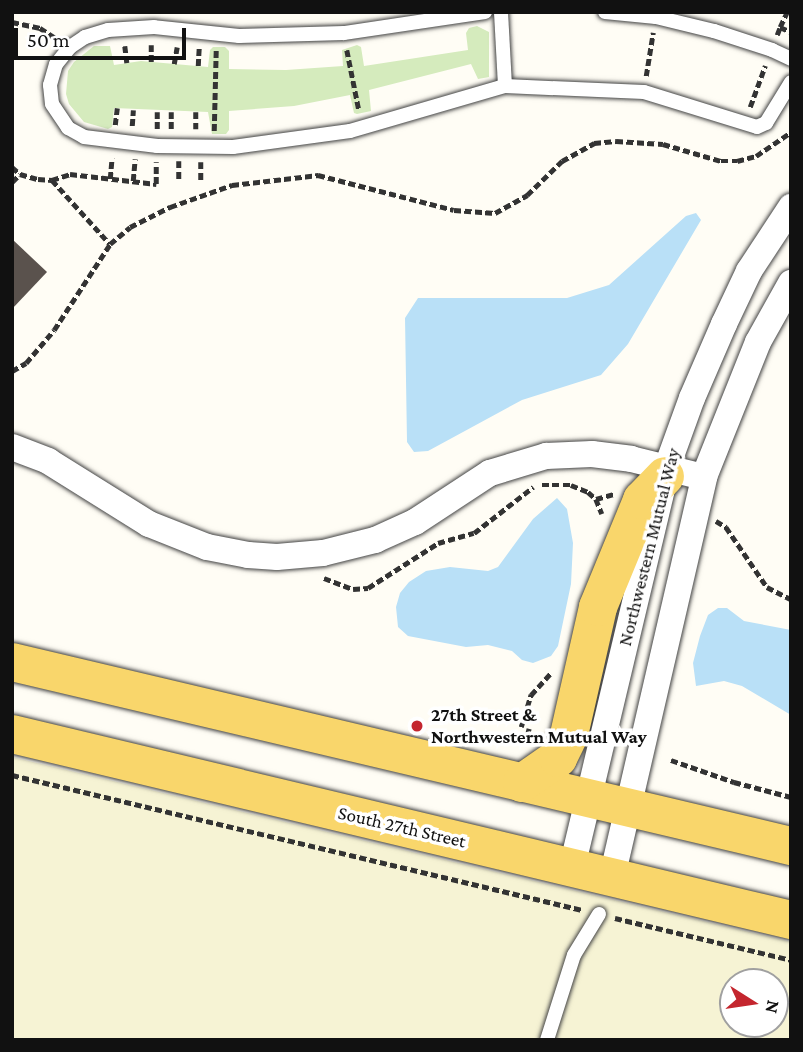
<!DOCTYPE html>
<html>
<head>
<meta charset="utf-8">
<style>
	body { margin:0 }
	#map { position:relative; width:803px; height:1052px; overflow:hidden; background:#fffdf5; font-family:"Crimson Pro",serif }
	div>[style] { position:absolute }
	.farmland>* { inset:0; background:#f6f3d4 }
	.green>* { inset:0; background:#d5ebbd }
	.water>* { inset:0; background:#b9e0f7 }
	.building>* { inset:0; background:#5a524d }
	.path>* { height:4.5px; margin-top:-2.25px; transform-origin:0; background:repeating-linear-gradient(90deg,#333 0 7px,transparent 0 10.5px) }
	.roads { filter:drop-shadow(0 0 2px #444) drop-shadow(0 0 2px #444) }
	.service>* { height:14px; margin:-7px; padding:0 7px; transform-origin:7px; border-radius:7px; background:#fff }
	.minor>* { height:26px; margin:-13px; padding:0 13px; transform-origin:13px; border-radius:13px; background:#fff }
	.primary>* { height:38px; margin:-19px; padding:0 19px; transform-origin:19px; border-radius:19px; background:#f9d66b }
	.dots>* { width:19px; height:19px; translate:-50% -50%; box-sizing:border-box; border:4px solid #fff; border-radius:50% }
	span { translate:-50% -50%; white-space:nowrap; text-align:center; line-height:1.15; -webkit-text-stroke:7px #fff; paint-order:stroke }
	.street-label { font-size:19px; color:#111 }
	.poi-label { font-size:19px; color:#111; font-weight:700 }
	.left { translate:0 -50%; text-align:left }
	.frame { position:absolute; inset:0; border:14px solid #111; pointer-events:none }
	.north { position:absolute; left:719px; top:968px; width:70px; height:70px; box-sizing:border-box; background:#fff; border:2px solid #a0a0a0; border-radius:50%; rotate:102deg; font-size:19px; font-weight:700; line-height:28px; text-align:center; color:#111 }
	.north::after { content:''; display:block; margin:auto; width:24px; height:32px; background:#c4262e; clip-path:polygon(50% 0,100% 100%,50% 72%,0 100%) }
	.scale { position:absolute; left:14px; top:28px; width:172px; height:32px; box-sizing:border-box; border:4px solid #111; border-top:0; padding-left:9px; font-size:21px; line-height:24px; white-space:nowrap; color:#111; -webkit-text-stroke:5px #fff; paint-order:stroke }
</style>
</head>
<body>
<div id="map">
	<div class="farmland">
		<i style="clip-path:polygon(evenodd,12px 757px,791px 942px,791px 1040px,12px 1040px,12px 757px,733px 982px,775px 982px,775px 1024px,733px 1024px,733px 982px)"></i>
	</div>
	<div class="green">
		<i style="clip-path:polygon(477px 26px,489px 32px,489px 77px,478px 79px,471px 64px,369px 90px,371px 111px,357px 114px,354px 113px,350px 95px,294px 106px,229px 111px,229px 130px,226px 134px,212px 134px,208px 112px,114px 108px,112px 127px,108px 129px,84px 122px,69px 104px,66px 94px,68px 71px,74px 62px,94px 46px,110px 46px,114px 65px,141px 61px,208px 67px,210px 50px,213px 47px,225px 47px,229px 51px,229px 69px,286px 70px,343px 66px,342px 50px,357px 45px,361px 47px,364px 66px,468px 50px,466px 33px,469px 28px)"></i>
	</div>
	<div class="water">
		<i style="clip-path:polygon(696px 213px,701px 220px,628px 344px,601px 375px,522px 400px,428px 451px,414px 452px,407px 442px,405px 318px,418px 298px,567px 298px,609px 285px,686px 216px)"></i>
		<i style="clip-path:polygon(557px 498px,567px 509px,573px 543px,571px 584px,558px 646px,551px 656px,533px 663px,522px 660px,512px 651px,488px 645px,466px 647px,408px 636px,398px 627px,396px 607px,400px 593px,409px 582px,426px 571px,450px 567px,488px 571px,498px 567px,533px 519px)"></i>
		<i style="clip-path:polygon(718px 608px,727px 608px,744px 621px,791px 630px,791px 715px,742px 686px,724px 681px,696px 686px,693px 663px,700px 636px,708px 615px)"></i>
	</div>
	<div class="building">
		<i style="clip-path:polygon(12px 239px,47px 272px,12px 309px)"></i>
	</div>
	<div class="path">
		<i style="left:12px;top:22px;width:29px;rotate:12deg"></i>
		<i style="left:40px;top:28px;width:20px;rotate:33deg"></i>
		<i style="left:780px;top:27px;width:17px;rotate:-65deg"></i>
		<i style="left:777px;top:35px;width:9px;rotate:-69deg"></i>
		<i style="left:780px;top:27px;width:12px;rotate:24deg"></i>
		<i style="left:125px;top:46px;width:17px;rotate:83deg"></i>
		<i style="left:347px;top:50px;width:61px;rotate:78.7deg"></i>
		<i style="left:151px;top:62px;width:17px;rotate:-90deg"></i>
		<i style="left:174px;top:64px;width:17px;rotate:-80deg"></i>
		<i style="left:198px;top:66px;width:18px;rotate:-87deg"></i>
		<i style="left:646px;top:76px;width:44px;rotate:-80.8deg"></i>
		<i style="left:750px;top:107px;width:44px;rotate:-69.9deg"></i>
		<i style="left:196px;top:112px;width:17px;rotate:90deg"></i>
		<i style="left:115px;top:125px;width:17px;rotate:-83deg"></i>
		<i style="left:132px;top:126px;width:16px;rotate:-86deg"></i>
		<i style="left:157px;top:129px;width:17px;rotate:-90deg"></i>
		<i style="left:171px;top:129px;width:17px;rotate:-90deg"></i>
		<i style="left:214px;top:131px;width:83px;rotate:-88.6deg"></i>
		<i style="left:179px;top:161px;width:20px;rotate:90deg"></i>
		<i style="left:201px;top:162px;width:19px;rotate:90deg"></i>
		<i style="left:12px;top:167px;width:11px;rotate:41deg"></i>
		<i style="left:20px;top:174px;width:19px;rotate:16deg"></i>
		<i style="left:38px;top:179px;width:14px;rotate:4deg"></i>
		<i style="left:52px;top:180px;width:19px;rotate:-18deg"></i>
		<i style="left:70px;top:174px;width:87px;rotate:6.6deg"></i>
		<i style="left:156px;top:184px;width:22px;rotate:-90deg"></i>
		<i style="left:110px;top:179px;width:21px;rotate:-85deg"></i>
		<i style="left:52px;top:180px;width:86px;rotate:47.8deg"></i>
		<i style="left:133px;top:181px;width:22px;rotate:-85deg"></i>
		<i style="left:12px;top:182px;width:11px;rotate:-45deg"></i>
		<i style="left:12px;top:371px;width:16px;rotate:-30deg"></i>
		<i style="left:26px;top:363px;width:43px;rotate:-49.7deg"></i>
		<i style="left:54px;top:330px;width:103px;rotate:-56.9deg"></i>
		<i style="left:110px;top:244px;width:26px;rotate:-40deg"></i>
		<i style="left:130px;top:227px;width:45px;rotate:-26.6deg"></i>
		<i style="left:170px;top:207px;width:66px;rotate:-19.5deg"></i>
		<i style="left:232px;top:185px;width:87px;rotate:-6.6deg"></i>
		<i style="left:318px;top:175px;width:140px;rotate:14.4deg"></i>
		<i style="left:454px;top:210px;width:41px;rotate:4.2deg"></i>
		<i style="left:495px;top:213px;width:37px;rotate:-29deg"></i>
		<i style="left:527px;top:195px;width:49px;rotate:-44.2deg"></i>
		<i style="left:562px;top:161px;width:37px;rotate:-29deg"></i>
		<i style="left:594px;top:143px;width:22px;rotate:-5deg"></i>
		<i style="left:616px;top:141px;width:47px;rotate:3.7deg"></i>
		<i style="left:663px;top:144px;width:60px;rotate:16.3deg"></i>
		<i style="left:721px;top:161px;width:16px"></i>
		<i style="left:737px;top:161px;width:20px;rotate:-15deg"></i>
		<i style="left:756px;top:156px;width:42px;rotate:-34.4deg"></i>
		<i style="left:542px;top:485px;width:29px"></i>
		<i style="left:571px;top:485px;width:18px;rotate:22deg"></i>
		<i style="left:588px;top:492px;width:11px;rotate:41deg"></i>
		<i style="left:596px;top:499px;width:16px;rotate:68deg"></i>
		<i style="left:596px;top:499px;width:18px;rotate:-16deg"></i>
		<i style="left:716px;top:521px;width:12px;rotate:31deg"></i>
		<i style="left:726px;top:527px;width:73px;rotate:55.7deg"></i>
		<i style="left:767px;top:587px;width:27px;rotate:27deg"></i>
		<i style="left:324px;top:578px;width:31px;rotate:21deg"></i>
		<i style="left:353px;top:589px;width:15px;rotate:-4deg"></i>
		<i style="left:368px;top:588px;width:83px;rotate:-32.7deg"></i>
		<i style="left:438px;top:543px;width:37px;rotate:-16deg"></i>
		<i style="left:474px;top:533px;width:75px;rotate:-37.9deg"></i>
		<i style="left:521px;top:727px;width:34px;rotate:-73deg"></i>
		<i style="left:531px;top:695px;width:31px;rotate:-48deg"></i>
		<i style="left:525px;top:744px;width:16px;rotate:-76deg"></i>
		<i style="left:671px;top:760px;width:67px;rotate:19.2deg"></i>
		<i style="left:734px;top:782px;width:59px;rotate:14.7deg"></i>
		<i style="left:12px;top:775px;width:586px;rotate:13.32deg"></i>
		<i style="left:615px;top:918px;width:181px;rotate:13.4deg"></i>
	</div>
	<div class="roads">
		<div class="service">
			<i style="left:485px;top:12px;width:143px;rotate:171.5deg"></i>
			<i style="left:344px;top:33px;width:105px;rotate:178.4deg"></i>
			<i style="left:239px;top:36px;width:85px;rotate:-174deg"></i>
			<i style="left:154px;top:27px;width:46px;rotate:176.3deg"></i>
			<i style="left:108px;top:30px;width:24px;rotate:163deg"></i>
			<i style="left:85px;top:37px;width:18px;rotate:146deg"></i>
			<i style="left:70px;top:47px;width:22px;rotate:129deg"></i>
			<i style="left:56px;top:64px;width:22px;rotate:106deg"></i>
			<i style="left:50px;top:85px;width:19px;rotate:84deg"></i>
			<i style="left:52px;top:104px;width:29px;rotate:56deg"></i>
			<i style="left:68px;top:128px;width:18px;rotate:29deg"></i>
			<i style="left:84px;top:137px;width:74px;rotate:7deg"></i>
			<i style="left:157px;top:146px;width:76px;rotate:0.8deg"></i>
			<i style="left:233px;top:147px;width:118px;rotate:-7.8deg"></i>
			<i style="left:350px;top:131px;width:161px;rotate:-16.2deg"></i>
			<i style="left:505px;top:86px;width:139px;rotate:2.5deg"></i>
			<i style="left:644px;top:92px;width:118px;rotate:17.2deg"></i>
			<i style="left:757px;top:127px;width:10px;rotate:-24deg"></i>
			<i style="left:766px;top:123px;width:48px;rotate:-58.6deg"></i>
			<i style="left:501px;top:12px;width:74px;rotate:86.9deg"></i>
			<i style="left:605px;top:12px;width:51px;rotate:5.6deg"></i>
			<i style="left:656px;top:17px;width:60px;rotate:13.6deg"></i>
			<i style="left:714px;top:31px;width:61px;rotate:18.1deg"></i>
			<i style="left:772px;top:50px;width:21px;rotate:25deg"></i>
			<i style="left:547px;top:1040px;width:89px;rotate:-72.4deg"></i>
			<i style="left:574px;top:955px;width:48px;rotate:-58.6deg"></i>
		</div>
		<div class="minor">
			<i style="left:12px;top:447px;width:39px;rotate:21deg"></i>
			<i style="left:48px;top:461px;width:119px;rotate:32deg"></i>
			<i style="left:149px;top:524px;width:62px;rotate:21.6deg"></i>
			<i style="left:207px;top:547px;width:42px;rotate:11deg"></i>
			<i style="left:248px;top:555px;width:29px;rotate:4deg"></i>
			<i style="left:277px;top:557px;width:46px;rotate:-5deg"></i>
			<i style="left:323px;top:553px;width:54px;rotate:-14deg"></i>
			<i style="left:375px;top:540px;width:44px;rotate:-24.2deg"></i>
			<i style="left:415px;top:522px;width:90px;rotate:-33.2deg"></i>
			<i style="left:490px;top:473px;width:59px;rotate:-16.9deg"></i>
			<i style="left:546px;top:456px;width:46px;rotate:-2.5deg"></i>
			<i style="left:592px;top:454px;width:39px;rotate:7deg"></i>
			<i style="left:631px;top:459px;width:75px;rotate:13.9deg"></i>
			<i style="left:572px;top:867px;width:411px;rotate:-76.6deg"></i>
			<i style="left:667px;top:467px;width:73px;rotate:-70.1deg"></i>
			<i style="left:692px;top:398px;width:81px;rotate:-66.6deg"></i>
			<i style="left:724px;top:324px;width:59px;rotate:-64.7deg"></i>
			<i style="left:749px;top:271px;width:77px;rotate:-56.7deg"></i>
			<i style="left:612px;top:877px;width:410px;rotate:-77deg"></i>
			<i style="left:704px;top:477px;width:145px;rotate:-68.2deg"></i>
			<i style="left:758px;top:342px;width:68px;rotate:-60.8deg"></i>
		</div>
		<div class="primary">
			<i style="left:12px;top:662px;width:800px;rotate:13.29deg"></i>
			<i style="left:12px;top:734px;width:801px;rotate:13.43deg"></i>
			<i style="left:522px;top:783px;width:44px;rotate:-34.8deg"></i>
			<i style="left:558px;top:758px;width:25px;rotate:-64deg"></i>
			<i style="left:569px;top:735px;width:131px;rotate:-77.2deg"></i>
			<i style="left:598px;top:607px;width:116px;rotate:-67.6deg"></i>
			<i style="left:642px;top:500px;width:33px;rotate:-46deg"></i>
		</div>
	</div>
	<div class="dots">
		<i style="left:417px;top:726px;background:#c4262e"></i>
	</div>
	<div class="street-label">
		<span style="left:649px;top:547px;rotate:-76deg">Northwestern Mutual Way</span>
		<span style="left:402px;top:827px;rotate:13deg">South 27th Street</span>
	</div>
	<div class="poi-label">
		<span class="left" style="left:431px;top:726px">27th Street &amp;<br>Northwestern Mutual Way</span>
	</div>
	<div class="frame"></div>
	<div class="north">N</div>
	<div class="scale">50 m</div>
</div>
</body>
</html>
